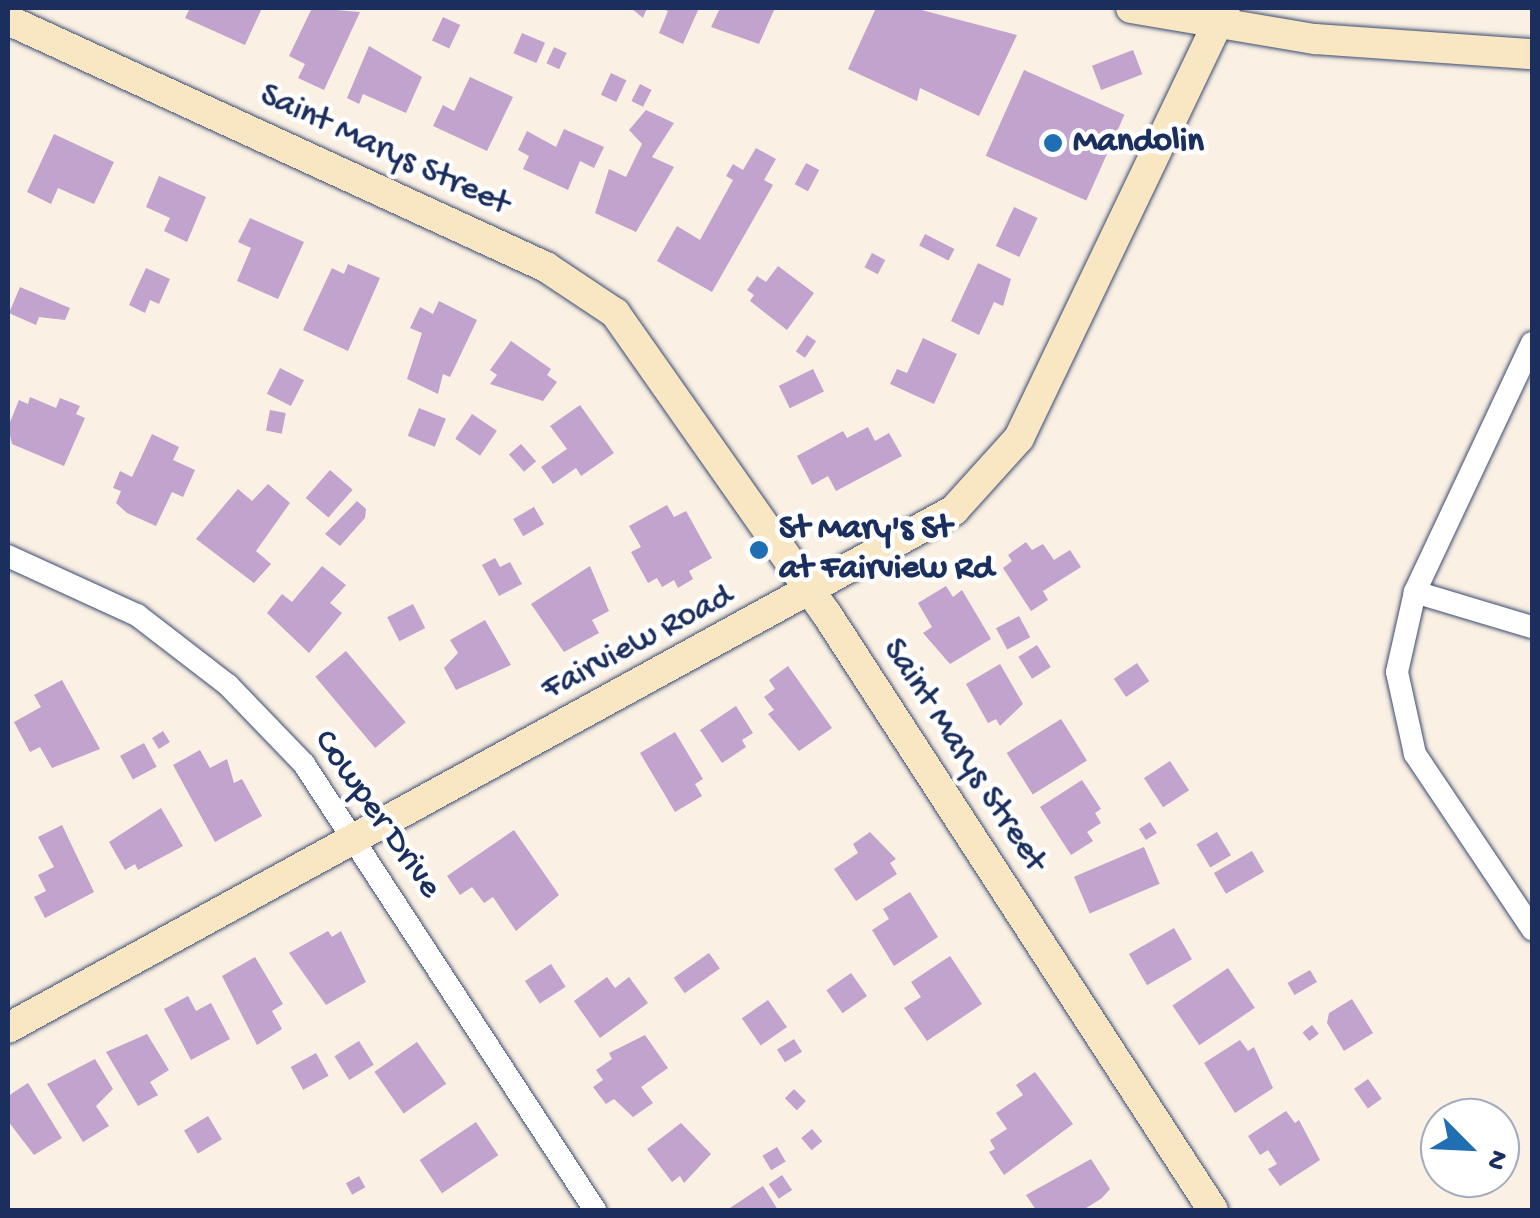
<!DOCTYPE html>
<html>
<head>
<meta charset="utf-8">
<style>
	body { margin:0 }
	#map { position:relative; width:1540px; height:1218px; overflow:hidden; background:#faf0e3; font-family:"Gochi Hand",sans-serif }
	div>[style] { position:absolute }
	.building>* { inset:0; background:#c1a3cd; transform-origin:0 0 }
	.roads { filter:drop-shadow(0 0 2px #3c4c72) drop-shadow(0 0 2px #3c4c72) }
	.street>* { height:22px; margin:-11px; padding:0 11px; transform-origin:11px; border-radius:11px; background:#fff }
	.secondary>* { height:30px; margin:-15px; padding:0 15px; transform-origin:15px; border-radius:15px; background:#f9e7c3 }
	.dots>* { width:28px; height:28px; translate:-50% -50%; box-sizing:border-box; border:5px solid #fff; border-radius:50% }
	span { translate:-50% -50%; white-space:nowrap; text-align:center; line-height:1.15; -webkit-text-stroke:9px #fff; paint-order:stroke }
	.poi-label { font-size:35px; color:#1b2f5e; font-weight:700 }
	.left { translate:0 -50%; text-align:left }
	.street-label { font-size:35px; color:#1b2f5e }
	.frame { position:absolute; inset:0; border:10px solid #1b2f5e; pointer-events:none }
	.north { position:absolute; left:1420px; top:1098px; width:100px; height:100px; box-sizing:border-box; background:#fff; border:2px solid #a4acbf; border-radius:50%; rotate:114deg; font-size:28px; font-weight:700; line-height:40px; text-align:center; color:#1b2f5e }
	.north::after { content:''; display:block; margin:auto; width:35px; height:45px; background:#1f6fb2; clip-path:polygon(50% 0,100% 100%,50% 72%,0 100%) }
</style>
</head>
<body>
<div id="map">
	<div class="building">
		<i style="clip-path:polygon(190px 8px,262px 8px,245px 45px,185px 18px)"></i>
		<i style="clip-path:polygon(312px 8px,360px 12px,324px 90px,298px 78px,305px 64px,289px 56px)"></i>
		<i style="clip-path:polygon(631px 8px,647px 8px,643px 18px)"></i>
		<i style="clip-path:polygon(660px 8px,699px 8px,683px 44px,659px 33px,668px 11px)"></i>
		<i style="clip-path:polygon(720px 8px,775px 8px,759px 44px,711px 27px)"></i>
		<i style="clip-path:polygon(876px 8px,914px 8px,1017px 35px,979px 116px,920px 88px,917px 101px,848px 69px)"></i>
		<i style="left:443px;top:17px;width:19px;height:26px;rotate:25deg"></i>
		<i style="left:522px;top:33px;width:25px;height:22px;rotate:23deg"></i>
		<i style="clip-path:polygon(369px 46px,422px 77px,406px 113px,363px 94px,359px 104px,347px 98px)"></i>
		<i style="left:554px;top:47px;width:14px;height:18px;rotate:25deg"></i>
		<i style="left:1133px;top:50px;width:26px;height:44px;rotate:69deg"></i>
		<i style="left:1024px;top:70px;width:110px;height:94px;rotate:24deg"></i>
		<i style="left:611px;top:73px;width:17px;height:24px;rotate:25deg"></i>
		<i style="clip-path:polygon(470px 77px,513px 97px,487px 151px,433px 126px,443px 105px,454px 111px)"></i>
		<i style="left:640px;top:84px;width:13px;height:19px;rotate:27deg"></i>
		<i style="clip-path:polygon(646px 110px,674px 123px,652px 157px,674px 167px,636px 232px,595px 213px,609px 169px,626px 177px,642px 144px,629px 130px)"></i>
		<i style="clip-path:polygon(564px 129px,604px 147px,594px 168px,580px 161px,568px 190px,523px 169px,529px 156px,518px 150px,527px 131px,556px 147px)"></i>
		<i style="clip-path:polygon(54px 134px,114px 162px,94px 204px,58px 188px,51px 204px,27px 192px)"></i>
		<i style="clip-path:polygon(756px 148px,776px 159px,764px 180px,773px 185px,712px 292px,657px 261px,677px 226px,700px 240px,733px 180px,726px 176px,733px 164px,743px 170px)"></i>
		<i style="left:806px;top:163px;width:15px;height:24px;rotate:28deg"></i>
		<i style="clip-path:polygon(159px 176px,206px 197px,187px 242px,164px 231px,170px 218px,146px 207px)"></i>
		<i style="left:1014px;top:207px;width:26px;height:43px;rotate:25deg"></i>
		<i style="clip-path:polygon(250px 218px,304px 242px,278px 299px,237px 281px,251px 248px,238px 242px)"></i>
		<i style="left:925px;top:234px;width:33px;height:13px;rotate:27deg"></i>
		<i style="left:872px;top:253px;width:15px;height:16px;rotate:28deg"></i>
		<i style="clip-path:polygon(978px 263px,1011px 279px,1003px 306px,994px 302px,979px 335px,951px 321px)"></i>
		<i style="clip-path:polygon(348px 264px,380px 278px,348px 351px,303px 330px,332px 268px,344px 274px)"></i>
		<i style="clip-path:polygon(778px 266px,814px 293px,787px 330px,750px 301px,754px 295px,747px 290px,757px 276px,766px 282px)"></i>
		<i style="clip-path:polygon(146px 268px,170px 279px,159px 304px,150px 300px,145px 313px,129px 305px)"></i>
		<i style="clip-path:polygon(20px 287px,70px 308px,65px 320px,39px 317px,36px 325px,9px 313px)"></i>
		<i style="clip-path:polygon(439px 301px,477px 320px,450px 377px,443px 374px,438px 394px,407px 379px,422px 333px,410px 328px,420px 307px,433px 314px)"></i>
		<i style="left:807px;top:335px;width:11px;height:20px;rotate:34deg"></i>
		<i style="clip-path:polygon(923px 338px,957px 354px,934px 404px,890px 384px,897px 369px,907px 373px)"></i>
		<i style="clip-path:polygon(511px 341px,551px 369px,547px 375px,557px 382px,543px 401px,490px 384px,497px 375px,490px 370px)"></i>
		<i style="left:280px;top:368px;width:27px;height:29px;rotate:27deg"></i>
		<i style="left:813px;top:369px;width:25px;height:38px;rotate:64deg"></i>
		<i style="clip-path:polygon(30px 397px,56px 408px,60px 398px,80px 406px,76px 414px,85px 418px,64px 466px,12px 444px,8px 427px,19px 400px,28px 404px)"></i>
		<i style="clip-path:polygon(580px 405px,614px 453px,581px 476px,576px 468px,553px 484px,541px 467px,567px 449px,550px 426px)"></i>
		<i style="left:419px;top:408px;width:29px;height:30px;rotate:22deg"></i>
		<i style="left:270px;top:410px;width:16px;height:21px;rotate:11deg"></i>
		<i style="left:472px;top:414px;width:30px;height:30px;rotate:34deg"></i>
		<i style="clip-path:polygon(868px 427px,875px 441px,889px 433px,902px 456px,836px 491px,828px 476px,812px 485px,797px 456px,843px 431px,847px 438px)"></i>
		<i style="clip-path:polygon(152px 434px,179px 447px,173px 460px,195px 470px,183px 497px,172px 492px,156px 526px,127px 513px,116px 503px,121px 491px,113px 488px,120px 471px,132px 477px)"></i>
		<i style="left:521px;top:444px;width:23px;height:16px;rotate:49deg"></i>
		<i style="left:330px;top:470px;width:30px;height:37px;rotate:41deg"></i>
		<i style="clip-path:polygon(268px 484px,290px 503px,256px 551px,271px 564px,254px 583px,196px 539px,238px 489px,252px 501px)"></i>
		<i style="clip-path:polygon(357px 501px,366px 509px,365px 518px,340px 546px,325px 534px)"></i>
		<i style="clip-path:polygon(667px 505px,674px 517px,686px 511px,712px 558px,689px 571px,693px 579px,678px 588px,674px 580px,662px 587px,657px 578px,648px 583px,631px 552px,641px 547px,629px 526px)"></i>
		<i style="left:534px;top:507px;width:20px;height:24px;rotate:60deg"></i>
		<i style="clip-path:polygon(1026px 542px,1032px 550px,1043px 544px,1054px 560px,1070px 550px,1081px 567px,1043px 591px,1048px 600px,1031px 611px,1003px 568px,1012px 561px,1008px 555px)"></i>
		<i style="clip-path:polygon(495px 558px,500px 567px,510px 562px,522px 584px,499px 596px,482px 565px)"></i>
		<i style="clip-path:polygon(322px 566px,346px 585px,330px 603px,342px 613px,309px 653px,267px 613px,282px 594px,292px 602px)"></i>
		<i style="clip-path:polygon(590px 566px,609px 611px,592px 620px,599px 633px,564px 652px,531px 604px)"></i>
		<i style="clip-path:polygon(946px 586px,953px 597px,962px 590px,991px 639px,950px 664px,923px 633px,932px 627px,918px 603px)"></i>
		<i style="left:413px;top:604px;width:27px;height:29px;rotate:63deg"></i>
		<i style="left:1019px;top:616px;width:24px;height:26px;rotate:62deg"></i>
		<i style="clip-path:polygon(485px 620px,511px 665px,456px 690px,444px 668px,458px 653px,450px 640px)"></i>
		<i style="left:1037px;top:645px;width:26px;height:22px;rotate:58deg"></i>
		<i style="left:346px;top:651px;width:93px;height:40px;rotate:50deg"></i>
		<i style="left:1137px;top:663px;width:22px;height:28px;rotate:56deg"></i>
		<i style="clip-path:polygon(1000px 664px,1023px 704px,1000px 726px,996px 719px,988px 723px,966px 684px)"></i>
		<i style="clip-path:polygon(788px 666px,832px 728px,799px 751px,768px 714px,774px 710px,764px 697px,775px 689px,769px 680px)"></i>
		<i style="clip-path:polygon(62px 680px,100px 749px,52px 768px,40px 747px,30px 752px,14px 722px,41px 707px,34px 695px)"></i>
		<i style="clip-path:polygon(736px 706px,753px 733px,742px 740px,746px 747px,722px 763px,700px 730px)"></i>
		<i style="left:1061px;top:719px;width:49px;height:64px;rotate:58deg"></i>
		<i style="left:163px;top:731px;width:13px;height:13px;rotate:58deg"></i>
		<i style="clip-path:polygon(675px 732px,703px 779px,695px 784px,702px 796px,675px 812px,640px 753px)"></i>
		<i style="left:144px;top:743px;width:27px;height:27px;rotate:62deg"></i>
		<i style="clip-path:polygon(200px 750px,210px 768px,227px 759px,234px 783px,242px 779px,262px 816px,215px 842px,173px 765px)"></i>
		<i style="left:1170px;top:761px;width:35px;height:31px;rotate:57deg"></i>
		<i style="clip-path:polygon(1082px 780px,1101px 809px,1095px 813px,1101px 823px,1087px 832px,1093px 841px,1071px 855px,1040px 807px)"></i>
		<i style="clip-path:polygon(161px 808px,183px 846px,138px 870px,135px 864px,125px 870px,109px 842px)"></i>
		<i style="left:1150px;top:822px;width:13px;height:13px;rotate:58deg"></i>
		<i style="clip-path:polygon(62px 825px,94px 892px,45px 918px,34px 897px,46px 891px,38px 875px,54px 867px,38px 837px)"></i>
		<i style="clip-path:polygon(514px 830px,559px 895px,516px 931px,493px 897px,484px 903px,472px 887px,460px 895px,447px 876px)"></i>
		<i style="clip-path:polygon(870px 832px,896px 859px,890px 863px,897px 874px,856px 901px,834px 869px,858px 853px,853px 844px)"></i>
		<i style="left:1217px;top:832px;width:27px;height:24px;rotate:59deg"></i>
		<i style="left:1144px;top:847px;width:40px;height:76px;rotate:67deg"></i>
		<i style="left:1252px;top:851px;width:24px;height:44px;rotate:60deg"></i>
		<i style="clip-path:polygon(910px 892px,938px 937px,894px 966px,872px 930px,889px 919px,883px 909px)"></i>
		<i style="left:1174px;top:928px;width:36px;height:52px;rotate:60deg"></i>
		<i style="clip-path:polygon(328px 931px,332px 937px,341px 931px,366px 982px,326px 1005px,289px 953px)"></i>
		<i style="left:709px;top:953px;width:19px;height:43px;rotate:55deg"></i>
		<i style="clip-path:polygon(950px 956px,982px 1004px,927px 1041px,904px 1008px,921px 997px,911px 982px)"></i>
		<i style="clip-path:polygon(255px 957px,283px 1004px,272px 1011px,282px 1029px,257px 1045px,222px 976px)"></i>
		<i style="left:551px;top:964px;width:27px;height:31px;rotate:57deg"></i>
		<i style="left:1228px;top:968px;width:48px;height:67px;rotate:56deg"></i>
		<i style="left:1310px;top:970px;width:14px;height:26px;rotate:60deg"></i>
		<i style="left:851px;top:973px;width:28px;height:30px;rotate:55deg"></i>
		<i style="clip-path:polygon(607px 977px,615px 988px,629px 977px,648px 1003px,600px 1038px,574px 1001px)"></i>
		<i style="clip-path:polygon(188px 996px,196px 1011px,211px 1003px,230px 1039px,191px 1060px,164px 1009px)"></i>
		<i style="clip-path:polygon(1352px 999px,1373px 1033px,1344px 1051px,1327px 1023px,1329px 1013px)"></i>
		<i style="left:768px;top:1000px;width:33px;height:32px;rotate:55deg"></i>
		<i style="left:1312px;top:1025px;width:11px;height:12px;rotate:52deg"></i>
		<i style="clip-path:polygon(147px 1034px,169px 1070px,150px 1082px,158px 1095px,138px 1106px,106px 1052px)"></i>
		<i style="clip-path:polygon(645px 1035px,668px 1068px,641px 1087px,653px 1103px,633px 1117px,614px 1099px,606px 1104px,593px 1087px,603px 1080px,596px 1070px,612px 1059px,609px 1053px)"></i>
		<i style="left:794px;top:1039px;width:15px;height:20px;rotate:58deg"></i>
		<i style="clip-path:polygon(1240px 1040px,1248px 1051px,1254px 1047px,1273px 1088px,1235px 1113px,1204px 1063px)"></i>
		<i style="left:359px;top:1041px;width:28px;height:29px;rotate:58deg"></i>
		<i style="left:417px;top:1042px;width:51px;height:52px;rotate:55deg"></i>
		<i style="left:316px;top:1053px;width:26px;height:29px;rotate:61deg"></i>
		<i style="clip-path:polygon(95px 1059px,113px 1089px,96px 1106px,109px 1126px,83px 1142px,47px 1084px)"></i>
		<i style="clip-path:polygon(1035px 1072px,1073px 1124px,1004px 1175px,989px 1152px,995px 1149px,990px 1140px,1007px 1129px,996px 1113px,1023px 1095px,1016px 1085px)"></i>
		<i style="left:1368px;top:1079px;width:24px;height:17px;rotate:55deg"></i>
		<i style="clip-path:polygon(28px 1083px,62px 1138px,34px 1155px,8px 1121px,8px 1096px)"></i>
		<i style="left:794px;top:1089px;width:17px;height:13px;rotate:45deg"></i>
		<i style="clip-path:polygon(1286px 1111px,1295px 1123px,1299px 1120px,1320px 1160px,1280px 1186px,1268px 1169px,1277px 1164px,1268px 1150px,1260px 1155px,1248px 1136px)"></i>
		<i style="left:208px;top:1116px;width:27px;height:28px;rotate:59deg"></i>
		<i style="left:476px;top:1122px;width:40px;height:68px;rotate:56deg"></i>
		<i style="clip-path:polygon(681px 1123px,711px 1154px,684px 1183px,680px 1176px,672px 1182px,647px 1149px)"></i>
		<i style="left:812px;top:1129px;width:16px;height:14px;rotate:50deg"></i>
		<i style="left:777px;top:1147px;width:17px;height:17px;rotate:59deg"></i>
		<i style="clip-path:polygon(1091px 1159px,1110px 1189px,1102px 1198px,1083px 1210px,1036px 1210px,1026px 1195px)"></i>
		<i style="left:782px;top:1175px;width:18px;height:16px;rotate:56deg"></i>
		<i style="left:359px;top:1176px;width:13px;height:15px;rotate:61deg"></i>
		<i style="clip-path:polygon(763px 1186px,778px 1210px,727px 1210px)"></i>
	</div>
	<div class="roads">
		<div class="street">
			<i style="left:1532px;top:343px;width:275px;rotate:115.2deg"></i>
			<i style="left:1415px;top:592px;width:82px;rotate:102.7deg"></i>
			<i style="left:1397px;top:672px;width:84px;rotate:77.6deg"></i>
			<i style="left:1415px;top:754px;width:211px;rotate:56.2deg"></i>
			<i style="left:8px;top:556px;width:142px;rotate:24.6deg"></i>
			<i style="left:137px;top:615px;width:115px;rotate:37.6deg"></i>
			<i style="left:228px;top:685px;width:110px;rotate:46.1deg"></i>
			<i style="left:304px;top:764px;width:533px;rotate:56.88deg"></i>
			<i style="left:1415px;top:592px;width:122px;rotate:16.7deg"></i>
		</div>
		<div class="secondary">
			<i style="left:1131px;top:8px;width:187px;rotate:9.6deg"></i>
			<i style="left:1315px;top:39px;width:218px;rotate:4deg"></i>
			<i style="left:8px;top:20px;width:592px;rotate:24.66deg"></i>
			<i style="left:546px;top:267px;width:83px;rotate:33.7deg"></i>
			<i style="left:615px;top:313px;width:367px;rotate:54.9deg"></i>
			<i style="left:826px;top:613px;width:711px;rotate:57.05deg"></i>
			<i style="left:8px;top:1028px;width:1079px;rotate:-28.7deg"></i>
			<i style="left:954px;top:510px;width:97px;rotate:-47.9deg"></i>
			<i style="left:1019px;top:438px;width:477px;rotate:-64.4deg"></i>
		</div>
	</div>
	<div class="dots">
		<i style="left:1053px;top:143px;background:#1f6fb2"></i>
		<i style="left:759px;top:550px;background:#1f6fb2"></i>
	</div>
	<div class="poi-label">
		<span class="left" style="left:1073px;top:143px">Mandolin</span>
		<span class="left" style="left:779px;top:550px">St Mary's St<br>at Fairview Rd</span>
	</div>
	<div class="street-label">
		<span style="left:384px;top:151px;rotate:25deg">Saint Marys Street</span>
		<span style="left:638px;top:644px;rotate:-28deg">Fairview Road</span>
		<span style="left:963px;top:756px;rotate:57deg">Saint Marys Street</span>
		<span style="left:376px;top:815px;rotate:55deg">Cowper Drive</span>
	</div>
	<div class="frame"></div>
	<div class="north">N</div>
</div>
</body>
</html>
